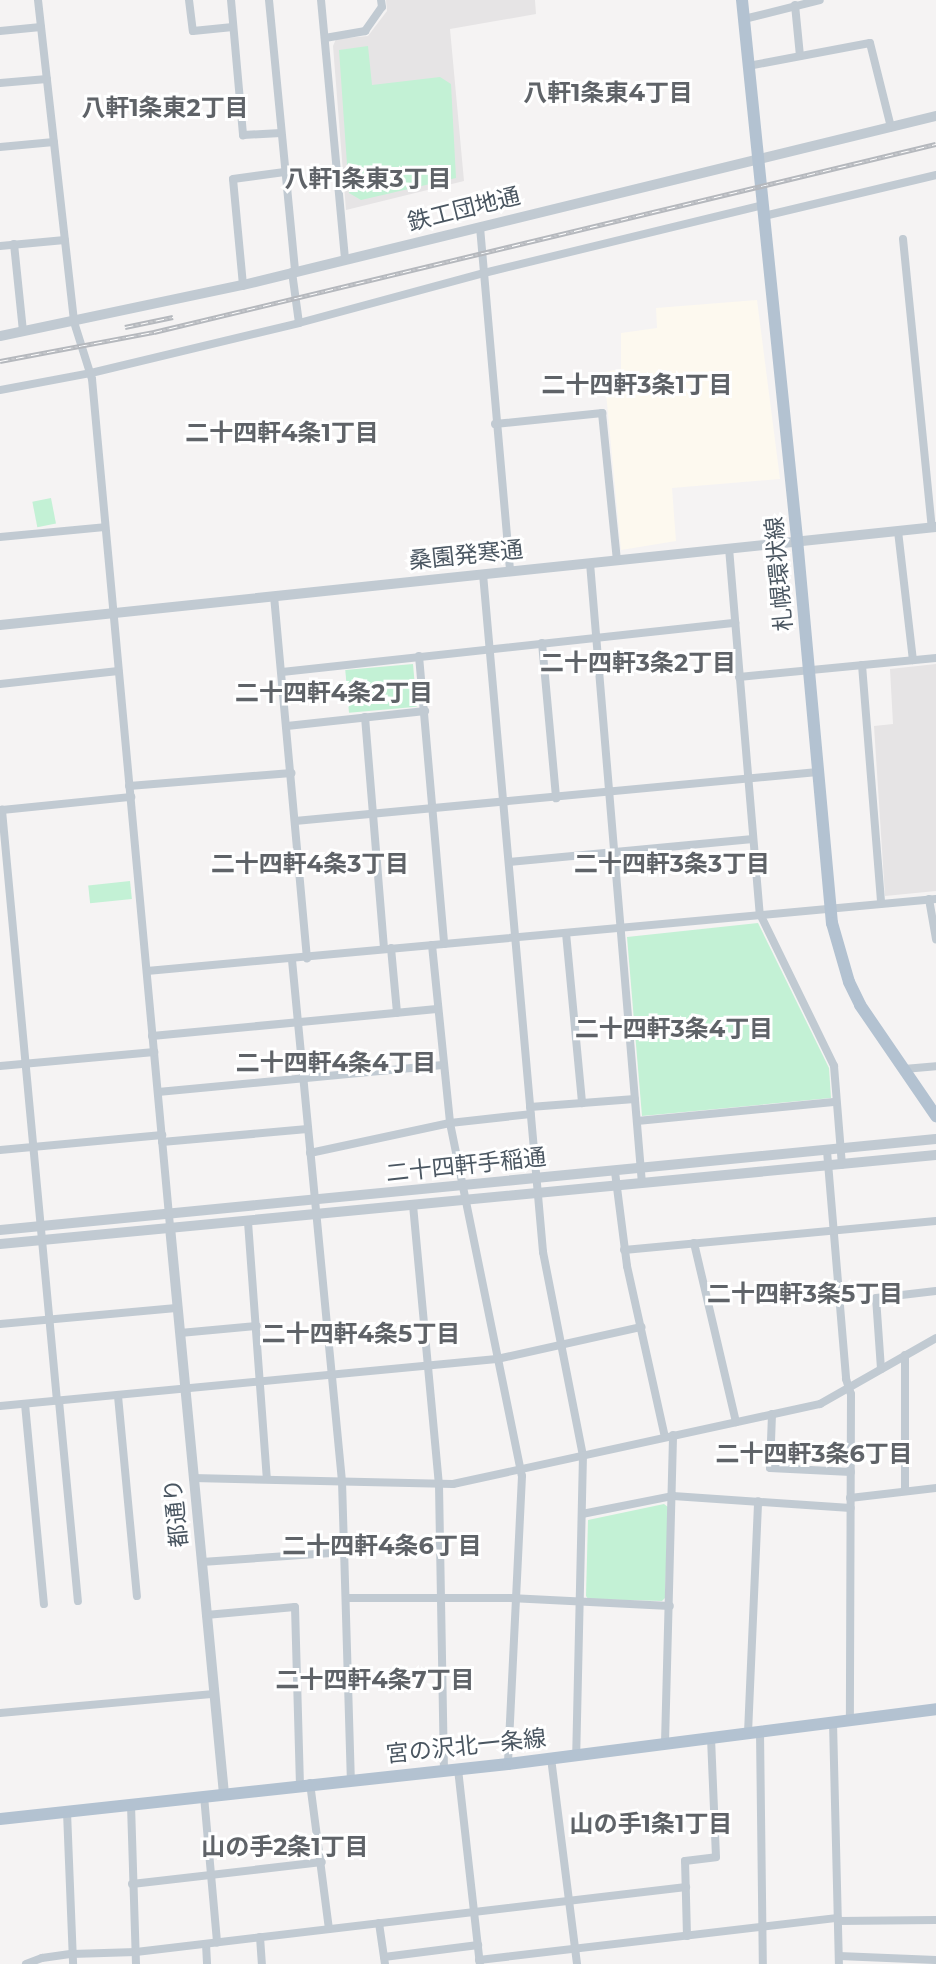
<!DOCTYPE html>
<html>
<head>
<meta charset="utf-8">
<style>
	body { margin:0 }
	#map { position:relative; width:936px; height:1964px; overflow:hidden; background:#f5f3f3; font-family:Montserrat,"Noto Sans JP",sans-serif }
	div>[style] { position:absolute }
	.commercial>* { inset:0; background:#fdf9ef }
	.education>* { inset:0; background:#e6e4e5 }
	.green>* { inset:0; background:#c3f1d5; transform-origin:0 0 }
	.minor>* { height:8px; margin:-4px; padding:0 4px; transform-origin:4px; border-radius:4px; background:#c1cad2 }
	.tertiary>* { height:10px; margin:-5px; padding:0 5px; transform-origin:5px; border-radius:5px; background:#c1cad2 }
	.primary>* { height:12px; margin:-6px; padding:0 6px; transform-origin:6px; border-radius:6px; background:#b3c2d1 }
	.rail>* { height:5px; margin-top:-2.5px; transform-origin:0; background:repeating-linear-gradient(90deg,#fff 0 8px,#b5b8bd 0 16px); box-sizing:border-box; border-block:2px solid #b5b8bd }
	span { translate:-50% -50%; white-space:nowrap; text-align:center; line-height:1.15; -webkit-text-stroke:6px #fff; paint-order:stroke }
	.street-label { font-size:23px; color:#4a5661 }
	.neighbourhood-label { font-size:24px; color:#5f6368; font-weight:700 }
</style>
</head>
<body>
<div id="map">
	<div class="commercial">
		<i style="clip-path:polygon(757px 300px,780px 479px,672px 488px,676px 541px,621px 550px,604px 372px,621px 369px,621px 333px,657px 328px,656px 308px)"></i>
	</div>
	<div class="education">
		<i style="clip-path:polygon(386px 0,535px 0,536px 14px,450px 29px,464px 181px,346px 210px,333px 46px,336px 39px,368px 36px,387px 11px)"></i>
		<i style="clip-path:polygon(936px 664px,936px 891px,885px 896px,874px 726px,893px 724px,890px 669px)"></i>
	</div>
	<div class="green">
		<i style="clip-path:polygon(368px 46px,372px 85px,440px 77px,451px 84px,456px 178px,361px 200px,349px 193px,339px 50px)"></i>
		<i style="left:51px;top:498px;width:26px;height:19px;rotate:79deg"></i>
		<i style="left:413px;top:664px;width:43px;height:68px;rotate:85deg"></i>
		<i style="left:130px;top:881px;width:18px;height:42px;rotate:84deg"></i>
		<i style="clip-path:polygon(758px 923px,829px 1068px,831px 1098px,642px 1116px,627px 937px)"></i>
		<i style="clip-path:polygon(664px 1504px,668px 1507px,665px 1598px,662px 1601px,588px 1599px,586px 1596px,588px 1520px)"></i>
	</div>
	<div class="minor">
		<i style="left:38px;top:0;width:324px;rotate:83.6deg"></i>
		<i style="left:74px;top:322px;width:60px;rotate:72.5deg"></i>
		<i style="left:92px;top:379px;width:852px;rotate:84.74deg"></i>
		<i style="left:189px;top:0;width:31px;rotate:83deg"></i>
		<i style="left:193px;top:31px;width:40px;rotate:-5.7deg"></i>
		<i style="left:231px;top:0;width:136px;rotate:84.9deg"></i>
		<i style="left:243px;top:135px;width:38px;rotate:-3deg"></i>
		<i style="left:269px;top:0;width:272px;rotate:84.5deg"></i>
		<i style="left:321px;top:0;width:260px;rotate:84.7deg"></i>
		<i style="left:795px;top:5px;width:51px;rotate:84.4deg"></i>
		<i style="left:744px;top:19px;width:78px;rotate:-14deg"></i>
		<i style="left:0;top:31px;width:41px;rotate:-5.6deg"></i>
		<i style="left:325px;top:38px;width:41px;rotate:-9.9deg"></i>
		<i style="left:365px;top:31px;width:29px;rotate:-55deg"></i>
		<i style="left:382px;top:7px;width:7px;rotate:-98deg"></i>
		<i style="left:748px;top:66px;width:124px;rotate:-10.7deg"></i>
		<i style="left:870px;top:43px;width:87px;rotate:76deg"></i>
		<i style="left:0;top:83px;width:47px;rotate:-4.9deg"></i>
		<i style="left:0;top:147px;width:54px;rotate:-5.3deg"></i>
		<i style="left:764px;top:216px;width:177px;rotate:-13.4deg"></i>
		<i style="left:480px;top:227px;width:346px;rotate:85deg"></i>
		<i style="left:903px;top:239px;width:290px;rotate:84.3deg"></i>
		<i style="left:14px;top:244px;width:87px;rotate:84.1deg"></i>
		<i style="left:0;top:246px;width:65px;rotate:-5.3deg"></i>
		<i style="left:292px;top:272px;width:51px;rotate:82.2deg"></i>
		<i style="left:243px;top:285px;width:106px;rotate:-95.4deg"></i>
		<i style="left:233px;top:179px;width:52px;rotate:-7.7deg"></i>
		<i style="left:0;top:390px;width:93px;rotate:-10.6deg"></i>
		<i style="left:91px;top:373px;width:214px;rotate:-13.5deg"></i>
		<i style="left:299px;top:323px;width:192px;rotate:-15.1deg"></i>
		<i style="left:484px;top:273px;width:287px;rotate:-13.7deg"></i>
		<i style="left:495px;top:424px;width:108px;rotate:-5.9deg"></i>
		<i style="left:602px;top:413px;width:148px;rotate:84.2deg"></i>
		<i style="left:898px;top:531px;width:130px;rotate:83.4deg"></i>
		<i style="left:0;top:537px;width:105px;rotate:-5.4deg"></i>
		<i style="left:729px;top:548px;width:367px;rotate:85.2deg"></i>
		<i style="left:760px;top:914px;width:169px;rotate:64deg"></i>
		<i style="left:834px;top:1066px;width:99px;rotate:85.4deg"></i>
		<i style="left:590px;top:563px;width:622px;rotate:85.21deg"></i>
		<i style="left:483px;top:574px;width:681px;rotate:84.94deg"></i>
		<i style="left:543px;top:1252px;width:207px;rotate:78.9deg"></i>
		<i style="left:583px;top:1455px;width:300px;rotate:91.3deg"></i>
		<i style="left:274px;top:596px;width:364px;rotate:84.8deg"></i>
		<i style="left:542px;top:643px;width:156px;rotate:84.8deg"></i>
		<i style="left:419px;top:656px;width:289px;rotate:85deg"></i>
		<i style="left:862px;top:665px;width:239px;rotate:85.4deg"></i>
		<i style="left:282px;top:672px;width:456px;rotate:-6.2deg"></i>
		<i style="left:739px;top:677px;width:198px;rotate:-5.5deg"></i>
		<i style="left:0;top:684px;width:119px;rotate:-6.3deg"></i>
		<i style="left:365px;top:717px;width:232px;rotate:85.3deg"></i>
		<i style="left:287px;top:726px;width:139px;rotate:-6.2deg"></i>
		<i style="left:129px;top:786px;width:163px;rotate:-4.6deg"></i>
		<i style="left:295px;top:821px;width:525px;rotate:-5.35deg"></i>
		<i style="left:509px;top:862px;width:245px;rotate:-5.4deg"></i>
		<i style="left:929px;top:899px;width:41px;rotate:80.1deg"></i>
		<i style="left:566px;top:933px;width:171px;rotate:84.6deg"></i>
		<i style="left:432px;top:945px;width:179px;rotate:84.2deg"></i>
		<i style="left:450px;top:1123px;width:360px;rotate:78.5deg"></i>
		<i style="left:522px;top:1476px;width:288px;rotate:92.8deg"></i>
		<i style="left:391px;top:948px;width:65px;rotate:84.7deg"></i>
		<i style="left:292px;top:960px;width:523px;rotate:84.52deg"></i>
		<i style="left:342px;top:1481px;width:298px;rotate:88.3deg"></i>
		<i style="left:147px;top:971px;width:792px;rotate:-5.21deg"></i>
		<i style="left:152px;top:1036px;width:286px;rotate:-5.4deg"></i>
		<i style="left:0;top:1066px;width:155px;rotate:-5.2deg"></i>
		<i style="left:904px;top:1069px;width:32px;rotate:-5deg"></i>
		<i style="left:158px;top:1092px;width:286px;rotate:-5.4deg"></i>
		<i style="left:530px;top:1107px;width:105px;rotate:-4.4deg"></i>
		<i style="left:637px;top:1121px;width:200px;rotate:-5.5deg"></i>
		<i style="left:162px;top:1142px;width:146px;rotate:-5.1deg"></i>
		<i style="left:0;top:1150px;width:163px;rotate:-5.3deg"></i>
		<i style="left:827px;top:1151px;width:229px;rotate:85.2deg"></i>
		<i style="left:846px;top:1379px;width:16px;rotate:72deg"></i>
		<i style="left:851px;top:1394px;width:326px;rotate:90.2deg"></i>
		<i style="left:310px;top:1153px;width:143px;rotate:-12.1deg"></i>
		<i style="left:450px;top:1123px;width:81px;rotate:-6.3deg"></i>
		<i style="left:615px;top:1172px;width:95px;rotate:82.7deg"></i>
		<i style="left:627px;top:1266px;width:175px;rotate:77.5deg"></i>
		<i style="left:413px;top:1205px;width:281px;rotate:84.7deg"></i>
		<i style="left:439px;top:1485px;width:286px;rotate:89deg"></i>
		<i style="left:248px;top:1222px;width:257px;rotate:85.8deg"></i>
		<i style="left:694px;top:1243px;width:184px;rotate:76.8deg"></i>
		<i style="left:624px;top:1250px;width:313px;rotate:-5.3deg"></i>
		<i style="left:0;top:1324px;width:177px;rotate:-5.2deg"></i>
		<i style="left:180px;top:1333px;width:77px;rotate:-5.2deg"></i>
		<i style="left:881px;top:1369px;width:71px;rotate:-94deg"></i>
		<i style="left:876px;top:1298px;width:60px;rotate:-6.7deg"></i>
		<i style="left:118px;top:1396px;width:201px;rotate:84.6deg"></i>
		<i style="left:57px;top:1401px;width:594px;rotate:-95.32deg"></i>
		<i style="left:2px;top:810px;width:130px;rotate:-5.8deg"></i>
		<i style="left:59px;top:1401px;width:201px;rotate:84.6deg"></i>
		<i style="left:25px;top:1404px;width:201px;rotate:84.6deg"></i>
		<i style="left:0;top:1406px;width:499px;rotate:-5.4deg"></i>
		<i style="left:497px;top:1359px;width:148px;rotate:-12.5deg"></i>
		<i style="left:772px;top:1414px;width:54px;rotate:92.1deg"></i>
		<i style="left:770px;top:1468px;width:81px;rotate:2.8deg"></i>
		<i style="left:193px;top:1478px;width:260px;rotate:1.3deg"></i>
		<i style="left:453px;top:1484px;width:376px;rotate:-12.3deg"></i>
		<i style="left:820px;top:1404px;width:133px;rotate:-29.6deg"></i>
		<i style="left:905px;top:1491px;width:136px;rotate:-90deg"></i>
		<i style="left:850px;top:1498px;width:87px;rotate:-6.6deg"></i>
		<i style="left:582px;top:1514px;width:93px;rotate:-11.2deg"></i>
		<i style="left:673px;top:1496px;width:178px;rotate:3.9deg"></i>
		<i style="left:202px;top:1562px;width:144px;rotate:-4deg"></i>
		<i style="left:348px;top:1598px;width:162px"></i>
		<i style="left:510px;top:1598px;width:160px;rotate:2.9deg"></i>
		<i style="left:206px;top:1615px;width:89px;rotate:-5.1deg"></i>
		<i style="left:295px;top:1607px;width:178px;rotate:88.4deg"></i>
		<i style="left:0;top:1713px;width:215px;rotate:-5.1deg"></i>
		<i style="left:833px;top:1722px;width:242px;rotate:88.6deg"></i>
		<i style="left:760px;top:1732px;width:232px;rotate:89.3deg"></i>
		<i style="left:748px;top:1733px;width:232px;rotate:-87.5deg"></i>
		<i style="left:665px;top:1743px;width:308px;rotate:-88.5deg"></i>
		<i style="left:551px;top:1758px;width:208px;rotate:82.8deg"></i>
		<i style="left:458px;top:1769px;width:196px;rotate:83.6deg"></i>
		<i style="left:310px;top:1783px;width:147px;rotate:82.6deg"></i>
		<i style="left:204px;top:1796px;width:147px;rotate:84.9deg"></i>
		<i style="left:131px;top:1805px;width:159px;rotate:88.2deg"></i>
		<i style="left:67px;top:1812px;width:152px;rotate:87.7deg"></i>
		<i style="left:132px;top:1884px;width:191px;rotate:-6.6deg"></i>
		<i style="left:838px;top:1921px;width:98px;rotate:-0.6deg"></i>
		<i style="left:379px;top:1923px;width:41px;rotate:81.7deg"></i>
		<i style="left:687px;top:1936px;width:75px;rotate:-91.5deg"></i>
		<i style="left:685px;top:1861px;width:31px;rotate:-7deg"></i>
		<i style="left:716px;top:1857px;width:119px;rotate:-92.4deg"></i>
		<i style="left:260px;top:1937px;width:27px;rotate:86deg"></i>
		<i style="left:206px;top:1944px;width:20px;rotate:87deg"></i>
		<i style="left:839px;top:1956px;width:97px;rotate:2.4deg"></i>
		<i style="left:384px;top:1957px;width:95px;rotate:-7.3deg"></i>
		<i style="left:479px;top:1960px;width:361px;rotate:-6.7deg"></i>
		<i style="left:26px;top:1964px;width:17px;rotate:-21deg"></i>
		<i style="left:42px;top:1958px;width:30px;rotate:-8deg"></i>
		<i style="left:72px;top:1954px;width:64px;rotate:-1.8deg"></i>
		<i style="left:136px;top:1952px;width:554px;rotate:-6.74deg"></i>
	</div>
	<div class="tertiary">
		<i style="left:0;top:336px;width:248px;rotate:-11.9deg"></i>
		<i style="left:243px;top:285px;width:713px;rotate:-13.71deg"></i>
		<i style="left:0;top:625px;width:941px;rotate:-5.98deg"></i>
		<i style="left:170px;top:1227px;width:570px;rotate:84.56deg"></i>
		<i style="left:0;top:1230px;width:940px;rotate:-5.55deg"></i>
		<i style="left:0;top:1244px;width:940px;rotate:-5.43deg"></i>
	</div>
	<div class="primary">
		<i style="left:742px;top:0;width:542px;rotate:84.17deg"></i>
		<i style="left:797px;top:539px;width:386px;rotate:84.8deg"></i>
		<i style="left:832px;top:923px;width:61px;rotate:73.9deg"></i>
		<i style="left:849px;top:982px;width:25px;rotate:64deg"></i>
		<i style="left:860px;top:1005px;width:135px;rotate:55.6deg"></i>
		<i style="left:0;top:1819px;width:511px;rotate:-6.18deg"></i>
		<i style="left:508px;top:1764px;width:432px;rotate:-7.3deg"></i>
	</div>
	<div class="rail">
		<i style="left:125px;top:327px;width:49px;rotate:-11.8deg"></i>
		<i style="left:0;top:361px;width:157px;rotate:-10.7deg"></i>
		<i style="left:154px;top:332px;width:804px;rotate:-13.52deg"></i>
	</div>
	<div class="street-label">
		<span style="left:464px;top:209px;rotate:-14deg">鉄工団地通</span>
		<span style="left:466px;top:555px;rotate:-6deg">桑園発寒通</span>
		<span style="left:779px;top:574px;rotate:-95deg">札幌環状線</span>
		<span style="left:466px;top:1165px;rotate:-6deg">二十四軒手稲通</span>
		<span style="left:176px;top:1513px;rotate:-96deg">都通り</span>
		<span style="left:466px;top:1746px;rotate:-6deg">宮の沢北一条線</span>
	</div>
	<div class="neighbourhood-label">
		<span style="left:608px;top:93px">八軒1条東4丁目</span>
		<span style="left:165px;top:108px">八軒1条東2丁目</span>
		<span style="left:368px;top:179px">八軒1条東3丁目</span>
		<span style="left:637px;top:385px">二十四軒3条1丁目</span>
		<span style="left:282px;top:433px">二十四軒4条1丁目</span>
		<span style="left:638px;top:663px">二十四軒3条2丁目</span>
		<span style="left:334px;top:693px">二十四軒4条2丁目</span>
		<span style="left:310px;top:864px">二十四軒4条3丁目</span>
		<span style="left:672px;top:864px">二十四軒3条3丁目</span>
		<span style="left:674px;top:1029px">二十四軒3条4丁目</span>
		<span style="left:336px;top:1063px">二十四軒4条4丁目</span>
		<span style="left:805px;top:1294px">二十四軒3条5丁目</span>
		<span style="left:361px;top:1334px">二十四軒4条5丁目</span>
		<span style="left:814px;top:1454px">二十四軒3条6丁目</span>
		<span style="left:382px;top:1546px">二十四軒4条6丁目</span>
		<span style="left:375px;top:1680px">二十四軒4条7丁目</span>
		<span style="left:651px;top:1824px">山の手1条1丁目</span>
		<span style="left:285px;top:1847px">山の手2条1丁目</span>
	</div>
</div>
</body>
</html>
